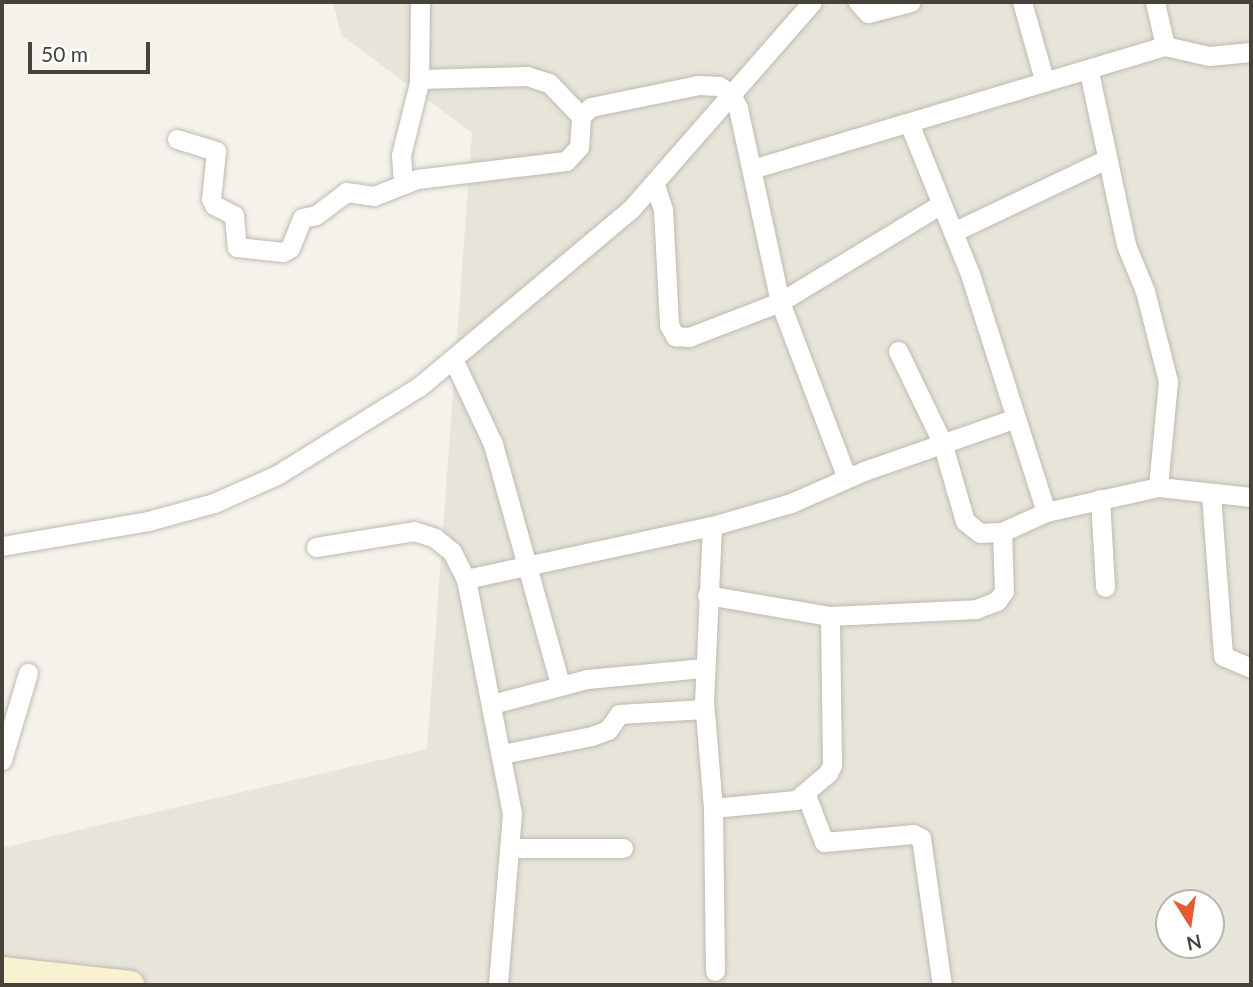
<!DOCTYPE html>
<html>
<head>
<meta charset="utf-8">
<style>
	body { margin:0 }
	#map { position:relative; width:1253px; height:987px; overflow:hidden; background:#f4f2eb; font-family:Lato,sans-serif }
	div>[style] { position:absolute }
	.residential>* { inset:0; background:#e7e4da }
	.roads { filter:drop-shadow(0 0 2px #bebaaf) drop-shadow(0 0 2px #bebaaf) }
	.street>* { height:19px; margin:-9.5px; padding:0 9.5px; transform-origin:9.5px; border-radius:9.5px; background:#fff }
	.secondary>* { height:28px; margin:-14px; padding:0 14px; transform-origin:14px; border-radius:14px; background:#f9f2d0 }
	span { translate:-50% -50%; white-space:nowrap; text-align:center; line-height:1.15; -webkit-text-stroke:7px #fff; paint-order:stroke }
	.frame { position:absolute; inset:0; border:4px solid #47433a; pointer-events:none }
	.north { position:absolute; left:1155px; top:889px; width:70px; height:70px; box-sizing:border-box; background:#fff; border:2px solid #b5b4b0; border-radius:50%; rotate:168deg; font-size:19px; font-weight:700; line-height:28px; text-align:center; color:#47433a }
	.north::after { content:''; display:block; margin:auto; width:24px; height:32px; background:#e25b34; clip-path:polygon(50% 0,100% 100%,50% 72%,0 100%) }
	.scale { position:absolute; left:28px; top:42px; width:122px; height:32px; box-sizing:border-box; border:4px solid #47433a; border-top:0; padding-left:9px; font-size:21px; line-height:24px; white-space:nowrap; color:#47433a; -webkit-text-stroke:5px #fff; paint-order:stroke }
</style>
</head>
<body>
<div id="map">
	<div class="residential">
		<i style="clip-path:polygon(evenodd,333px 2px,1251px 2px,1251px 985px,2px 985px,2px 848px,427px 749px,472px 133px,341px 35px,333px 2px,1169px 903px,1211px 903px,1211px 945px,1169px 945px,1169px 903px)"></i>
	</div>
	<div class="roads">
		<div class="street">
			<i style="left:858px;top:2px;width:15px;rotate:48deg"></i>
			<i style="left:868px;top:13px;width:44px;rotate:-14.3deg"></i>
			<i style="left:1022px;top:2px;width:80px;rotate:74.1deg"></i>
			<i style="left:1155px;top:2px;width:45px;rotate:77.2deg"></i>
			<i style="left:1089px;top:72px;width:177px;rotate:77.9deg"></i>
			<i style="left:1126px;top:245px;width:50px;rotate:67.6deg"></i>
			<i style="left:1145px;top:291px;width:93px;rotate:75.7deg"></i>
			<i style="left:1168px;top:381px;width:106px;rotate:95.4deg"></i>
			<i style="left:419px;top:79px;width:108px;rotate:-1.6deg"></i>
			<i style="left:527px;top:76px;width:23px;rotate:18deg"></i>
			<i style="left:549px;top:83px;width:46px;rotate:45.9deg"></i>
			<i style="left:909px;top:123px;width:163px;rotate:68deg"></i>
			<i style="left:970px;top:274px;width:250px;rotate:72.3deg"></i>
			<i style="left:177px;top:139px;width:41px;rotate:17.1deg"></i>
			<i style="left:216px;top:151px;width:48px;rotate:95.9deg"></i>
			<i style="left:211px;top:199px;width:7px;rotate:63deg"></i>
			<i style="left:214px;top:205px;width:22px;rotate:27deg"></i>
			<i style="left:234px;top:215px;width:32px;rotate:85deg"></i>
			<i style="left:237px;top:247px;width:46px;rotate:6.2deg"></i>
			<i style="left:283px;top:252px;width:8px;rotate:-30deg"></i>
			<i style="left:290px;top:248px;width:32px;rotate:-68deg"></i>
			<i style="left:302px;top:218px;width:14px;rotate:-12deg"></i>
			<i style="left:316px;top:215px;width:38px;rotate:-37deg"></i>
			<i style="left:346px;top:192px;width:28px;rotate:8deg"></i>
			<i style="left:374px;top:196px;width:46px;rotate:-21.6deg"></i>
			<i style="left:417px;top:179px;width:150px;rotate:-6.9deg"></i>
			<i style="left:566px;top:161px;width:19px;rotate:-47deg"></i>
			<i style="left:579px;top:147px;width:31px;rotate:-86deg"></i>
			<i style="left:581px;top:116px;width:13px;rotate:-42deg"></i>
			<i style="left:591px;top:107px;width:109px;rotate:-11.6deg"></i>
			<i style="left:698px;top:85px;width:21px;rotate:3deg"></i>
			<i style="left:719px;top:86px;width:14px;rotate:34deg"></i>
			<i style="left:731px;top:94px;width:16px;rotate:63deg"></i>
			<i style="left:738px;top:108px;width:198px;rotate:77.8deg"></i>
			<i style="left:780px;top:302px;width:188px;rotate:69.2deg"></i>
			<i style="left:752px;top:169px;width:431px;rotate:-16.6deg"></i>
			<i style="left:1165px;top:46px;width:45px;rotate:12.8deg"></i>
			<i style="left:1209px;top:56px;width:42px;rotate:-5.4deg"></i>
			<i style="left:403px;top:183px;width:28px;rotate:-94deg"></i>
			<i style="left:401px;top:155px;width:74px;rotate:-76deg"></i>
			<i style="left:419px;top:83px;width:81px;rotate:-89.3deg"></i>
			<i style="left:655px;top:185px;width:25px;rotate:72deg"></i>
			<i style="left:663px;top:209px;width:116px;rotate:87deg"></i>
			<i style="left:669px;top:325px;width:13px;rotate:61deg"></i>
			<i style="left:675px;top:336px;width:14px;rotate:4deg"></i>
			<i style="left:689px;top:337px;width:97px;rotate:-21deg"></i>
			<i style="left:780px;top:302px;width:188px;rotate:-31.3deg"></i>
			<i style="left:953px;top:232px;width:170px;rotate:-25.4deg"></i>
			<i style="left:898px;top:351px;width:101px;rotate:64.2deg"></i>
			<i style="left:942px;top:442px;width:82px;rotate:73.8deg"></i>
			<i style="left:965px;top:521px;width:19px;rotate:39deg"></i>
			<i style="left:980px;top:533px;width:22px;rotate:-3deg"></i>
			<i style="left:1002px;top:532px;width:48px;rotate:-24.4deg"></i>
			<i style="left:1046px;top:512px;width:115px;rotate:-12.6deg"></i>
			<i style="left:1158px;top:487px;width:94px;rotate:6.1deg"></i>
			<i style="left:453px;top:359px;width:94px;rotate:64.8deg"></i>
			<i style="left:493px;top:444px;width:249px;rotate:74.4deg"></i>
			<i style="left:1211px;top:495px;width:161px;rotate:85.7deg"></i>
			<i style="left:1223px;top:656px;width:30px;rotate:23deg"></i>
			<i style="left:1100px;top:499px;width:88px;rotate:86.7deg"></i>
			<i style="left:712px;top:526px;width:175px;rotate:92.6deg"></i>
			<i style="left:704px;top:701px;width:107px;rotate:85.2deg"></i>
			<i style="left:713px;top:808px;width:163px;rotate:89.3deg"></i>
			<i style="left:2px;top:546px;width:148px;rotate:-9.7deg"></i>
			<i style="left:148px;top:521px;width:68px;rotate:-15.3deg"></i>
			<i style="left:214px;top:503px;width:69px;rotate:-24deg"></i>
			<i style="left:277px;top:475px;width:168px;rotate:-31.9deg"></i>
			<i style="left:420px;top:386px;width:274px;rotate:-40deg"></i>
			<i style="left:630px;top:210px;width:276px;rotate:-48.8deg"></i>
			<i style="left:316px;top:547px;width:99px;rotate:-9.3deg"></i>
			<i style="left:414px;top:531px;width:22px;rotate:18deg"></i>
			<i style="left:435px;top:538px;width:22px;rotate:39deg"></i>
			<i style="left:452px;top:552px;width:30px;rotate:63deg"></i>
			<i style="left:466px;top:579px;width:238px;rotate:78.9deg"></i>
			<i style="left:512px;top:813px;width:173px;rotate:94.7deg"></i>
			<i style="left:466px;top:579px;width:252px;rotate:-12.2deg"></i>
			<i style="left:712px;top:526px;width:82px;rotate:-16.2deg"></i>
			<i style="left:791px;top:503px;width:80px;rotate:-23.7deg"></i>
			<i style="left:864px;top:471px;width:158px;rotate:-19.2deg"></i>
			<i style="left:707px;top:595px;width:125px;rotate:9.7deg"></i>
			<i style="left:830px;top:616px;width:146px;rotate:-2.7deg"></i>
			<i style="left:976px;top:609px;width:22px;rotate:-21deg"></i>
			<i style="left:997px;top:601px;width:12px;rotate:-55deg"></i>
			<i style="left:1004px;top:591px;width:59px;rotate:-91.9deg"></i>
			<i style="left:492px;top:704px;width:98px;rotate:-14.7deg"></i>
			<i style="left:587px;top:679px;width:118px;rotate:-5.4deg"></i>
			<i style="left:502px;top:754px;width:92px;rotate:-11.3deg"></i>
			<i style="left:592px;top:736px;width:17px;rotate:-21deg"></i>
			<i style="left:608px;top:730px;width:19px;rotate:-55deg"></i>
			<i style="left:619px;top:714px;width:85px;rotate:-3.4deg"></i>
			<i style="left:2px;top:760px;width:91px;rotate:-73.4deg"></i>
			<i style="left:806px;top:795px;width:50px;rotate:69deg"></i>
			<i style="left:824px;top:842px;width:89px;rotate:-5.1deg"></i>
			<i style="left:913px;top:834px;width:9px;rotate:27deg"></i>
			<i style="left:921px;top:838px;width:148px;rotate:81.9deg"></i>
			<i style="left:713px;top:808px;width:83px;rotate:-5.5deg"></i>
			<i style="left:796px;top:800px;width:42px;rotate:-40.2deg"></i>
			<i style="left:828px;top:773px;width:9px;rotate:-63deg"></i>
			<i style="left:832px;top:765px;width:149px;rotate:-90.8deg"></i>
			<i style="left:511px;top:848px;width:112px"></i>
		</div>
		<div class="secondary">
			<i style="left:2px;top:971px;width:129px;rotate:6.2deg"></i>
		</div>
	</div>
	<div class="frame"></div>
	<div class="north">N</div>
	<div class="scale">50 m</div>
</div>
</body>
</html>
